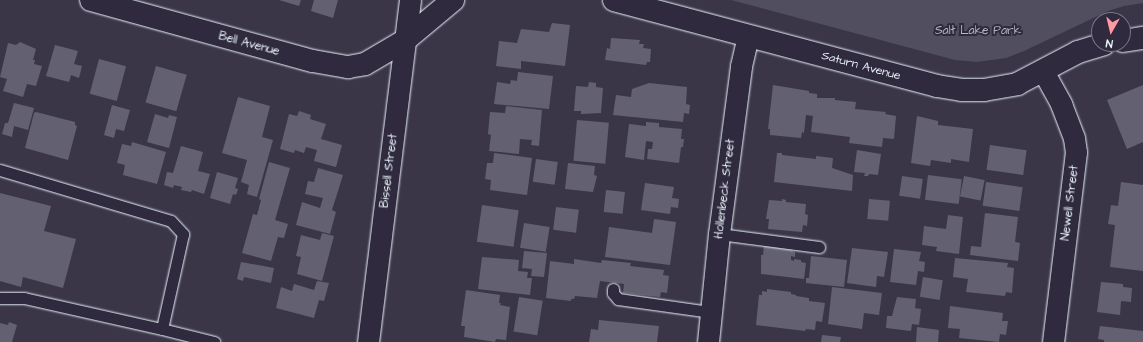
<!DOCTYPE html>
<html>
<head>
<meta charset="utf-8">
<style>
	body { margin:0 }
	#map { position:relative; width:1143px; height:342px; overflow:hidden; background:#3a3648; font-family:"Architects Daughter",sans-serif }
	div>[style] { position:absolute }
	.green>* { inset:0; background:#504e5f }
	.building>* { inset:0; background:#636171; transform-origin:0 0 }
	.roads { filter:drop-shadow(0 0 1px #e8f1f8) drop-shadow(0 0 1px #e8f1f8) }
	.service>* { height:11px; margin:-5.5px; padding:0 5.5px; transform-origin:5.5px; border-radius:5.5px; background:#2f2a3d }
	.minor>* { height:21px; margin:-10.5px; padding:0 10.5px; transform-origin:10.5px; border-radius:10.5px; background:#2f2a3d }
	.tertiary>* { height:22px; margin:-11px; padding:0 11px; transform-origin:11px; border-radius:11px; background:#2f2a3d }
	span { translate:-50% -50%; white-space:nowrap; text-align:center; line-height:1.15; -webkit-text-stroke:4px #2f2a3d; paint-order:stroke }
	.park-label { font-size:12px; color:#b3b8c2 }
	.street-label { font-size:12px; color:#e8f1f8 }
	.north { position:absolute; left:1091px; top:12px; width:40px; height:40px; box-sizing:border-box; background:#2f2a3d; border:1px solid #797a88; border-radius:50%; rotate:188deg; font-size:11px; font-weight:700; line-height:16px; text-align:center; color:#e8f1f8 }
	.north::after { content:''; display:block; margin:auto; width:14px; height:18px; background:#ff9aa2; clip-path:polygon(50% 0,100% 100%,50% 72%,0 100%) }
</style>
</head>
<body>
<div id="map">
	<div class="green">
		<i style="clip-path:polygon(731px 0,1143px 0,1143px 3px,1124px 6px,1108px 11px,1024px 51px,1006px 58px,977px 62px,955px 60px)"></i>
	</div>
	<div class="building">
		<i style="clip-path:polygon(279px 0,301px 0,299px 6px)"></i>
		<i style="clip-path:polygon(314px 0,338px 0,333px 18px,311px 11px)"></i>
		<i style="clip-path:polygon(552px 23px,570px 25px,565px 66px,521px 61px,521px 69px,496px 66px,499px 41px,517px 43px,521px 29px,549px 32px)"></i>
		<i style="clip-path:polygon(611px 38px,640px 40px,639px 44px,644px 44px,643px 48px,651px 49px,650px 62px,647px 62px,646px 65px,605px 60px,607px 48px,610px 49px)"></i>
		<i style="clip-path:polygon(20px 42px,36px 49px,33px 60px,35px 60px,34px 64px,42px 66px,36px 86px,27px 84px,23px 97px,3px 91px,7px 79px,0 77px,8px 43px,16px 45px)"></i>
		<i style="clip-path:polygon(55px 45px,78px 51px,74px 64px,82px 66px,79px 78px,71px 75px,69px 82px,46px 76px)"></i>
		<i style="left:99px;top:59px;width:28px;height:36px;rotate:15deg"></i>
		<i style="left:156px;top:66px;width:32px;height:38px;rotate:16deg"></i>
		<i style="clip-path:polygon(518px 72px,553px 76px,549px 109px,494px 104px,497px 82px,510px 84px,511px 80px,517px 81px)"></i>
		<i style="clip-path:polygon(589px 82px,596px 83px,596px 87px,603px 88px,601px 113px,581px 114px,581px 111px,574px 111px,576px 86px,588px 87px)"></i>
		<i style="clip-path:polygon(649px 83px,687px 87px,686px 104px,690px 105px,689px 114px,684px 113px,683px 122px,613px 115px,616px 95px,631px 97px,632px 89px)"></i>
		<i style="clip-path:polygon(773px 85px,809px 91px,809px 93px,817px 94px,817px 98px,835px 98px,835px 100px,856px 102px,855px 109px,886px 112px,885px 114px,896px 116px,894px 139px,883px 138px,882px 147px,849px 143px,850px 137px,811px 132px,813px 116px,806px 115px,804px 133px,802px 132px,801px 138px,770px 135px,770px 129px,768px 129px)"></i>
		<i style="clip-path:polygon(1143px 85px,1143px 142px,1127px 149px,1107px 100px)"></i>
		<i style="clip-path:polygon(238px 97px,270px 106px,262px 137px,273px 140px,257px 197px,247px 194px,249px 185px,241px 182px,247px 160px,222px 153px)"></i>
		<i style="clip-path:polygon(14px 103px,34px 108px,28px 130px,14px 126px,12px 137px,2px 134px,5px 123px,8px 123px)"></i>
		<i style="clip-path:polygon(112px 105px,130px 110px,124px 131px,116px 129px,114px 138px,104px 135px)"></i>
		<i style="clip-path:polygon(506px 106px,542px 110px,539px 146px,531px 145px,532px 140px,520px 139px,519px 154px,489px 151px,491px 135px,488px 134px,490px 112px,505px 113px)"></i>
		<i style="clip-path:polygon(299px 111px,311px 115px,310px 119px,326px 124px,321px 139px,342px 145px,336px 167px,314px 161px,317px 150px,306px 147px,304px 153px,295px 150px,294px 153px,280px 149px,289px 114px,297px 116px)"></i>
		<i style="clip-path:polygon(36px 112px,75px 122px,75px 125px,77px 126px,68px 160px,25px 148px,34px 113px)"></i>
		<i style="clip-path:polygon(155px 114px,168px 118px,169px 115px,177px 117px,169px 148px,147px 142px)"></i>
		<i style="clip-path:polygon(917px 116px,938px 121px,938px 125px,973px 129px,969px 162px,951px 159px,951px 163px,931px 160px,930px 166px,911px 163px)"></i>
		<i style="left:577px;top:120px;width:32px;height:41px;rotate:5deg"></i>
		<i style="clip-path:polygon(646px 122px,659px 123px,659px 127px,682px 129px,681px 139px,684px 139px,683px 147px,681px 147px,679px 163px,647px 159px,648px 149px,652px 149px,653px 142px,646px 141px,644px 160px,625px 157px,629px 124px,646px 126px)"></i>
		<i style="clip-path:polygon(132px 142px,166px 152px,157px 184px,123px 175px,125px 165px,117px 163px,122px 144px,131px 146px)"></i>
		<i style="left:990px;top:145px;width:37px;height:25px;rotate:8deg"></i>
		<i style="clip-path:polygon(181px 146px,203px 152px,198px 171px,210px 174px,204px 194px,192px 190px,191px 192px,181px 190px,182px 187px,174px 185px,173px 188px,164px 185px,167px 172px,173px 173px)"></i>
		<i style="clip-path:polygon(857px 150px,881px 154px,878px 175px,869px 174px,868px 176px,864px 176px,865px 173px,854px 172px)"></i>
		<i style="clip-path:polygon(494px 153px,532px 158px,527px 195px,490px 190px,491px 180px,485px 179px,487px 163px,493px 163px)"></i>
		<i style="clip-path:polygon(777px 153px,782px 153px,782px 155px,816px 159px,816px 156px,833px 158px,832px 168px,853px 175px,852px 191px,774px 182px)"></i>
		<i style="left:536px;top:159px;width:22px;height:23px;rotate:8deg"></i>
		<i style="clip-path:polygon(269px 162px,290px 168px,275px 220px,288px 224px,284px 238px,278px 237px,271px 261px,242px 253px,253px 214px,257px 215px,261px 200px,259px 199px)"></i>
		<i style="clip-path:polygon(568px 163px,595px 166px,594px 175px,597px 176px,593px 192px,565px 189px)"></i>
		<i style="clip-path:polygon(318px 168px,343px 175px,332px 210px,336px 212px,330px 234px,296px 225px,302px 202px,320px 208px,323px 198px,305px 194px,308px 181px,314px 182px)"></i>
		<i style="clip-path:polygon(217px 172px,238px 178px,235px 188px,238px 189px,236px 195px,233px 194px,230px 204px,210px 198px)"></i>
		<i style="left:928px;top:175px;width:34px;height:25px;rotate:7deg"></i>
		<i style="left:902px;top:176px;width:21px;height:20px;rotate:8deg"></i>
		<i style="left:964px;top:176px;width:21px;height:21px;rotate:11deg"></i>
		<i style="left:986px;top:182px;width:37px;height:24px;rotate:8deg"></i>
		<i style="clip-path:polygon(1121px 182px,1143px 185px,1143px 271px,1110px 267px,1115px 225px,1108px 224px,1111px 205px,1118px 206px)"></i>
		<i style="clip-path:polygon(645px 183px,674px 187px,672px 198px,679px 199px,678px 208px,671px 207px,670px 214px,641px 210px)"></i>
		<i style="left:606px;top:190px;width:19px;height:22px;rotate:6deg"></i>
		<i style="clip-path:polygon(0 193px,51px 206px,44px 231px,76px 239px,63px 288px,23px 277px,21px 287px,0 281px)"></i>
		<i style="clip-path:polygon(782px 199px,786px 200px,786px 202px,806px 204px,805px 214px,808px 215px,807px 226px,803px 225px,802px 232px,768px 229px,769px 219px,766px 219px,769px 200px,782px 201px)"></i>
		<i style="left:869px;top:199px;width:21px;height:20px;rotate:5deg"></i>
		<i style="left:482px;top:205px;width:37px;height:37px;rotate:8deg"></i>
		<i style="left:556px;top:207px;width:23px;height:23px;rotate:7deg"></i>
		<i style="clip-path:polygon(985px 213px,1018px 217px,1015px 242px,1020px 243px,1018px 261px,970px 255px,971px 246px,981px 247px)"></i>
		<i style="clip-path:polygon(948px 215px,963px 217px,959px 254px,936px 251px,937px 247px,922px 245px,924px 226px,946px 229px)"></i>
		<i style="clip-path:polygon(654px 219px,676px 222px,670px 265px,605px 257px,609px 227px,652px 233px)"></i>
		<i style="left:524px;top:223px;width:26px;height:25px;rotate:9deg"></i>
		<i style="clip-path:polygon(322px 233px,334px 236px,322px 281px,297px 274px,301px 257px,296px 256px,301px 235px,320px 240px)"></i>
		<i style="clip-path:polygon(764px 245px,792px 249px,792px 251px,795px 252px,795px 257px,791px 256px,791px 260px,794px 261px,794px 259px,801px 260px,801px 262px,806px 263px,804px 279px,761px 274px,761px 255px,763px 255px)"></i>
		<i style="clip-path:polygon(852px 248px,888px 252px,884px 277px,877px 276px,876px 287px,847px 283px)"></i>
		<i style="clip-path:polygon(894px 249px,921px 252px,919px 261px,925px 262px,924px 272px,918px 271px,916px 285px,890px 282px)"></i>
		<i style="clip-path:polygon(524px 251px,547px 253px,544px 277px,531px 276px,532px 269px,522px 268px)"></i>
		<i style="clip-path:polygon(811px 256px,847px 260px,844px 287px,806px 283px,806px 278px,809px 278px)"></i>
		<i style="clip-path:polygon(482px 257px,519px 260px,518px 271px,528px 272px,527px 278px,532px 278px,530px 295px,478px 289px)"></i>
		<i style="clip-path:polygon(955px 258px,1008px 263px,1007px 267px,1014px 268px,1012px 293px,1006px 292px,1005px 296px,966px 292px,968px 279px,953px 277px)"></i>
		<i style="clip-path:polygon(574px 259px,601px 263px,602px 260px,631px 263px,630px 266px,664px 270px,663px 275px,669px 276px,667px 293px,661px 292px,660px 297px,623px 293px,624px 284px,600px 281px,597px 298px,575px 296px,574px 299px,571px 299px,571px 301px,546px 298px,550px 261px,574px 264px)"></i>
		<i style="clip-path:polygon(241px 262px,274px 268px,271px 283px,244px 277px,243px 281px,237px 279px)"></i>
		<i style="left:923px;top:277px;width:20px;height:20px;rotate:9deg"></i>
		<i style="clip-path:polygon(317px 281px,329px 283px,324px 301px,319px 300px,314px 318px,276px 308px,281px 287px,292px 291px,294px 284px,314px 290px)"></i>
		<i style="clip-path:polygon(1101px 282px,1123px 284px,1123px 287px,1132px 288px,1131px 302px,1121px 301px,1120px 315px,1097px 312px)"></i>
		<i style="clip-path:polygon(832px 287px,882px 293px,879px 315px,864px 313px,862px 329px,828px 324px)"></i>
		<i style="clip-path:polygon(767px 289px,791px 292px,791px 294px,796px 295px,796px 296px,809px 298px,809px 301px,825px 303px,822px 322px,816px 321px,815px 330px,806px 329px,805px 331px,756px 325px,759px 295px,762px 295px,762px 291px,767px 292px)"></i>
		<i style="clip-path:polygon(466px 290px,500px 295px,499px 303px,501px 303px,500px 305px,510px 307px,506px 340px,496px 339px,495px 342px,464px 337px,465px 326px,461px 326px)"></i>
		<i style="left:519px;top:297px;width:24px;height:35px;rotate:9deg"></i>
		<i style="clip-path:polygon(897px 297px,916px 299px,915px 308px,921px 309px,919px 325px,912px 324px,911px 331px,886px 328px,887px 316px,892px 316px)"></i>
		<i style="clip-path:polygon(950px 306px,1003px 313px,1002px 321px,1008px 321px,1006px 335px,1000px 334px,999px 342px,959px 338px,960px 329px,948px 328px)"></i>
		<i style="clip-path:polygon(599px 320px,659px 326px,657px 342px,589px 342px,591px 329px,598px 330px)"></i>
		<i style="clip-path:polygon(9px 322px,17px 325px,12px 342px,0 342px,0 323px,8px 325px)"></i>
		<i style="clip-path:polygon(1100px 326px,1143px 331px,1143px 342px,1104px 342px,1104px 340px,1098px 339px)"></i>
		<i style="clip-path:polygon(917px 327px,939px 330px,938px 342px,916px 342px)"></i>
		<i style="clip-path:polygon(822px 335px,841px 337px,840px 342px,821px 342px)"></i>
	</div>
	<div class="roads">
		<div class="service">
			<i style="left:0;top:170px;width:178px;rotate:16.6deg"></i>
			<i style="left:171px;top:221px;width:18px;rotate:47deg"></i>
			<i style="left:183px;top:234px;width:97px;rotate:102.5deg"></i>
			<i style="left:162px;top:329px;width:54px;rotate:14deg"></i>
			<i style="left:719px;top:234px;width:101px;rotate:7.4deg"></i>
			<i style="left:613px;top:289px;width:4px;rotate:90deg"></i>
			<i style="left:613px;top:293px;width:8px;rotate:50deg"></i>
			<i style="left:618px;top:299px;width:94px;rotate:8deg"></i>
			<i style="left:0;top:298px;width:24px"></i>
			<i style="left:24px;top:298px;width:141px;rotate:12.7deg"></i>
		</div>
		<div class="minor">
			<i style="left:1043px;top:71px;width:38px;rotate:61deg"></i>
			<i style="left:1061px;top:104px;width:36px;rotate:69deg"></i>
			<i style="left:1074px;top:138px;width:14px;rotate:82deg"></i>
			<i style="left:1076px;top:152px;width:191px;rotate:96.9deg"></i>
			<i style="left:368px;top:342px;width:345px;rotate:-83deg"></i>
			<i style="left:708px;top:342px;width:109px;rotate:-84.2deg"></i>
			<i style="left:719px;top:234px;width:169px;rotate:-82.5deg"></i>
			<i style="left:741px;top:66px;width:31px;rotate:-77deg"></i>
		</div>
		<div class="tertiary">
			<i style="left:91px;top:0;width:230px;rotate:15.4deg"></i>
			<i style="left:313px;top:61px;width:36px;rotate:10deg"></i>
			<i style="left:348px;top:67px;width:17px;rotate:-10deg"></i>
			<i style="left:365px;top:64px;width:45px;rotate:-30.5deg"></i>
			<i style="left:404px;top:41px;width:64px;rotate:-39.9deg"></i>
			<i style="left:614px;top:0;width:334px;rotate:14.9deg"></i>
			<i style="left:937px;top:86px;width:25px;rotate:9deg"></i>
			<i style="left:962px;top:90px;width:22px"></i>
			<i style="left:984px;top:90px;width:34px;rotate:-10deg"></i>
			<i style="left:1017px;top:84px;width:69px;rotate:-27.7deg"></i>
			<i style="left:1078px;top:52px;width:27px;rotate:-17deg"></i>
			<i style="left:1123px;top:41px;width:20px;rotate:-9deg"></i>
		</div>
	</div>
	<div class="park-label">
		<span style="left:978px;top:31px">Salt Lake Park</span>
	</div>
	<div class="street-label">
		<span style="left:249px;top:44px;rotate:15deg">Bell Avenue</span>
		<span style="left:861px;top:66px;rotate:15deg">Saturn Avenue</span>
		<span style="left:389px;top:171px;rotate:-83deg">Bissell Street</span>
		<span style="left:725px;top:189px;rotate:-83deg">Hollenbeck Street</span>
		<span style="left:1070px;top:203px;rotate:-83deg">Newell Street</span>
	</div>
	<div class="north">N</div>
</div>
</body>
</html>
